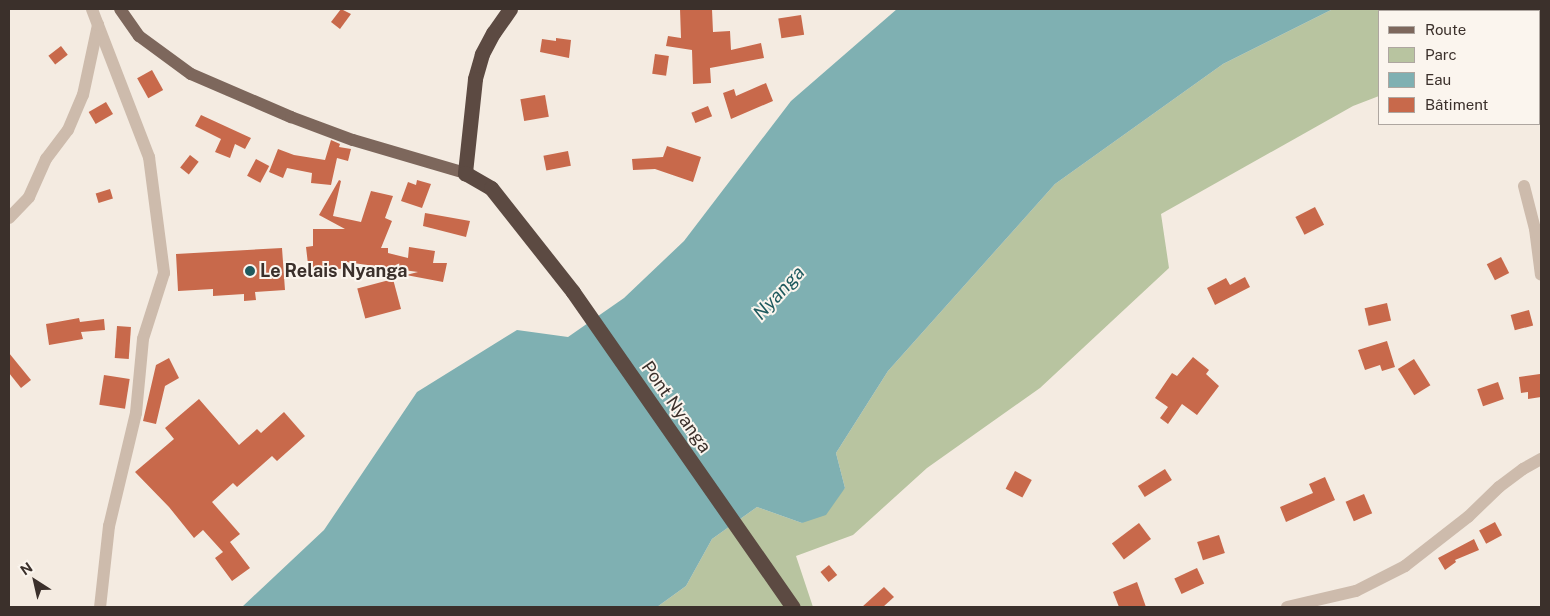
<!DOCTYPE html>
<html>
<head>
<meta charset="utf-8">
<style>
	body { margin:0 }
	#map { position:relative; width:1550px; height:616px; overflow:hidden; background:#f4ebe1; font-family:"Public Sans",sans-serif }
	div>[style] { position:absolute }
	.green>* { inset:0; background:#b8c4a0 }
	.water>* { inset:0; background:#7fb0b2 }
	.building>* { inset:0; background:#c8694b; transform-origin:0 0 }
	.street>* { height:12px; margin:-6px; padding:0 6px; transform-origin:6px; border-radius:6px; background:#cdbbac }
	.primary>* { height:12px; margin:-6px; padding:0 6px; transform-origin:6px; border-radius:6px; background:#7d675c }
	.highway>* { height:15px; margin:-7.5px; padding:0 7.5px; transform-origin:7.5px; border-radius:7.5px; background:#5c4a42 }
	.dots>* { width:14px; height:14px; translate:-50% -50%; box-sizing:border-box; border:2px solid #fbf5ee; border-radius:50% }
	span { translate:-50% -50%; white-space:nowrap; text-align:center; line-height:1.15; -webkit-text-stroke:4px #fbf5ee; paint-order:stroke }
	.poi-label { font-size:18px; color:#3b302b; font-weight:700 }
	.left { translate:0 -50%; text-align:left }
	.street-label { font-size:18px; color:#3b302b }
	.water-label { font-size:19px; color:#1f5a5e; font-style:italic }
	.frame { position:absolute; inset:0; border:10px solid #3b302b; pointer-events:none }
	.legend { position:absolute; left:1378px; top:10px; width:162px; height:115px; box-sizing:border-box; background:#fbf5ee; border:1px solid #aea6a0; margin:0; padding:6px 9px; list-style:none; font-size:15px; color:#3b302b }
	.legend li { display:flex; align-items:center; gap:10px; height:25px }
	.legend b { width:25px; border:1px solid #aea6a0 }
	.north { position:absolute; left:10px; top:556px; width:50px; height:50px; -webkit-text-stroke:4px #fbf5ee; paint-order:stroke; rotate:325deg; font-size:14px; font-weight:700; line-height:20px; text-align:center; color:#3b302b }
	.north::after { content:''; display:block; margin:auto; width:18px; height:22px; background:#3b302b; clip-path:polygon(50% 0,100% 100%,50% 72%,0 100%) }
</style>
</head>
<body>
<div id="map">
	<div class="green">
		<i style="clip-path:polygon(1333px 9px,1541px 9px,1541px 49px,1539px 49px,1539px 11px,1379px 11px,1379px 96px,1353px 106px,1161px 214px,1169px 268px,1040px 388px,927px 468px,853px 535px,796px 556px,813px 607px,657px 607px,686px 586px,712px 539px,757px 507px,802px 523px,845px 488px,836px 453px,888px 371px,1055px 184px,1223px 64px)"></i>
	</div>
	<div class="water">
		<i style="clip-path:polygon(897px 9px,1333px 9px,1223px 64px,1055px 184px,888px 371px,836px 453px,845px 488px,826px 515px,802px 523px,757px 507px,712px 539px,686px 586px,657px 607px,242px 607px,324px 530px,417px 392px,517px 330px,568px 337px,624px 298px,684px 241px,791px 101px)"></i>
	</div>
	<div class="building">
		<i style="clip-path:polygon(341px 9px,351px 14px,340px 29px,331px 22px)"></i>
		<i style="clip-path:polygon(680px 9px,712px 9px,713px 32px,730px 31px,731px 50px,761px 43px,764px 58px,710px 68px,711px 83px,693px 84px,692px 50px,666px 46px,668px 36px,681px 38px)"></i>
		<i style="left:801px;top:15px;width:20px;height:23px;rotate:81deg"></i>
		<i style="clip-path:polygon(556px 38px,571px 40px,569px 58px,540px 52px,542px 39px,556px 41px)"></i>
		<i style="left:61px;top:46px;width:11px;height:16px;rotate:52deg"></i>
		<i style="left:655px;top:54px;width:14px;height:20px;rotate:8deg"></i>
		<i style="left:152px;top:70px;width:23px;height:17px;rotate:61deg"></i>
		<i style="clip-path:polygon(766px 83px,773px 101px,731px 119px,723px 93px,734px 89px,736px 96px)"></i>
		<i style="left:545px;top:95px;width:22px;height:25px;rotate:80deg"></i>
		<i style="left:106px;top:102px;width:14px;height:20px;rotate:60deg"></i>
		<i style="left:708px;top:106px;width:11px;height:18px;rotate:68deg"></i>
		<i style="clip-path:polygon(201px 115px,251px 138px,245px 149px,235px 144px,230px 158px,215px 152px,221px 139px,195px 126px)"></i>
		<i style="clip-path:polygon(331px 140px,340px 144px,339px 147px,351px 149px,348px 161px,337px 158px,331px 185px,311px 183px,312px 173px,287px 168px,283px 178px,269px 172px,278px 149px,294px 155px,325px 160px)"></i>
		<i style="clip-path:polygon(667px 146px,701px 157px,693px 182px,655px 169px,633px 170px,632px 159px,663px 157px)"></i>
		<i style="left:568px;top:151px;width:15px;height:25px;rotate:79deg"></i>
		<i style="left:190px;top:155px;width:11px;height:16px;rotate:38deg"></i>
		<i style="left:256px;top:159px;width:15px;height:19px;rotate:28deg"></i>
		<i style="clip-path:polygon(339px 180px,341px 181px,333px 216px,361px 222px,371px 191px,393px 196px,385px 218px,392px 221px,381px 248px,388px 248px,388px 253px,408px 258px,409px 247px,435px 251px,433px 263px,447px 263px,443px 282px,406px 275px,418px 272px,346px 262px,346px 268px,309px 273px,306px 247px,313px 246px,313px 229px,345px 229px,319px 215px)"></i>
		<i style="clip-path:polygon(417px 180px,431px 184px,422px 208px,401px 201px,408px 182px,416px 185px)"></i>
		<i style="left:110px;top:189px;width:10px;height:15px;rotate:73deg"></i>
		<i style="left:1315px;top:207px;width:20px;height:22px;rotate:63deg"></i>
		<i style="clip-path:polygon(425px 213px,470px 221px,466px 237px,423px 226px)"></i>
		<i style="clip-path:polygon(282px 248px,285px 290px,255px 292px,256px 300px,244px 301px,244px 294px,213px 296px,213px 289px,178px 291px,176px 254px)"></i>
		<i style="left:1501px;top:257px;width:18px;height:16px;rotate:63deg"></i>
		<i style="clip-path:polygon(1245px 277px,1250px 287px,1215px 305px,1207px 288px,1226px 278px,1230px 285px)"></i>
		<i style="left:393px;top:279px;width:31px;height:37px;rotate:75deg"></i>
		<i style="left:1387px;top:303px;width:18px;height:23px;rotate:77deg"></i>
		<i style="left:1529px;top:310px;width:16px;height:19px;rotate:75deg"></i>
		<i style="clip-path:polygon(79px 318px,80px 322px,104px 319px,105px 330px,81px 332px,83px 339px,49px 345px,46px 324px)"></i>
		<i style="left:117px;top:326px;width:14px;height:32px;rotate:4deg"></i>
		<i style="clip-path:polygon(1387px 341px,1395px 367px,1382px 371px,1380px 365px,1365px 370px,1358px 350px)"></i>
		<i style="clip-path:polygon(9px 353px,31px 380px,21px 388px,9px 373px)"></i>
		<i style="clip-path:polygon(1193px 357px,1209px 370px,1206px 374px,1219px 386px,1197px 415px,1182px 404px,1168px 424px,1160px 418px,1168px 407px,1155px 398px,1172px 373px,1177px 376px)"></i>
		<i style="clip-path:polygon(169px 358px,179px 378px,165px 386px,156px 424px,143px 421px,156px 365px)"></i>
		<i style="left:1414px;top:359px;width:31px;height:19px;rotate:58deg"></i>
		<i style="clip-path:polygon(1540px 374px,1541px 397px,1528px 399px,1528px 392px,1521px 393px,1519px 377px)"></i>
		<i style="left:104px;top:375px;width:26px;height:30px;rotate:9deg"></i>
		<i style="left:1498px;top:382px;width:18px;height:22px;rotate:71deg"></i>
		<i style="clip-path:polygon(199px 399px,239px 445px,257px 429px,261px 433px,284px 412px,305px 436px,277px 461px,272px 456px,237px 487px,233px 483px,212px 502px,240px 534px,230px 542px,250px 568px,232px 581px,215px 558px,223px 552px,203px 530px,194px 538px,169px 507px,135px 472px,174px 439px,165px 428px)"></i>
		<i style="left:1165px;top:469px;width:13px;height:32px;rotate:58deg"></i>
		<i style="left:1015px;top:471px;width:19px;height:20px;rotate:28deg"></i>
		<i style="clip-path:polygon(1325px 477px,1335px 500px,1286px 522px,1280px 507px,1313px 493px,1309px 484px)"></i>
		<i style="left:1364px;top:494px;width:21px;height:20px;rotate:67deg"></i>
		<i style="left:1495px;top:522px;width:15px;height:18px;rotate:62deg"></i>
		<i style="left:1139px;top:523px;width:20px;height:34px;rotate:53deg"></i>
		<i style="left:1219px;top:535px;width:19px;height:23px;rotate:72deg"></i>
		<i style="clip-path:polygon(1474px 539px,1479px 550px,1455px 560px,1456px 562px,1445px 570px,1438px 558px)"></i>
		<i style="left:829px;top:565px;width:13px;height:11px;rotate:51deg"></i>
		<i style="left:1197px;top:568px;width:17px;height:25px;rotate:65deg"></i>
		<i style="clip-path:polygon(1137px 582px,1146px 607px,1119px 607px,1113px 592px)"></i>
		<i style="clip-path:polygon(884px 587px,894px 597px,883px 607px,862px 607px)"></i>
	</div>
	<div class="street">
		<i style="left:98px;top:25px;width:142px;rotate:68.9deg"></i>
		<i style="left:149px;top:157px;width:117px;rotate:82.6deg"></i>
		<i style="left:164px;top:273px;width:69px;rotate:107.7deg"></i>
		<i style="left:143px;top:339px;width:74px;rotate:95.4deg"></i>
		<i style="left:136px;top:413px;width:116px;rotate:103.4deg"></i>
		<i style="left:109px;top:526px;width:81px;rotate:96.3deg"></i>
		<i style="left:1524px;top:186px;width:44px;rotate:75.7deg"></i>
		<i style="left:1535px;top:229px;width:46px;rotate:82.6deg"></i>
		<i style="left:9px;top:218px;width:29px;rotate:-46deg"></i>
		<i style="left:29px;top:197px;width:42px;rotate:-65.9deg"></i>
		<i style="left:46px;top:159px;width:36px;rotate:-53deg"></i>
		<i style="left:68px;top:130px;width:38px;rotate:-67deg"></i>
		<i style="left:83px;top:95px;width:72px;rotate:-77.9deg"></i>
		<i style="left:98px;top:25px;width:17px;rotate:-111deg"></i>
		<i style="left:1287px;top:607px;width:71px;rotate:-13.1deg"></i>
		<i style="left:1356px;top:591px;width:55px;rotate:-27deg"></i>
		<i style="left:1405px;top:566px;width:80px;rotate:-37.9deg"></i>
		<i style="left:1468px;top:517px;width:43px;rotate:-44.1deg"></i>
		<i style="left:1499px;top:487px;width:30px;rotate:-37deg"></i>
		<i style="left:1523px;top:469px;width:21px;rotate:-29deg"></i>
	</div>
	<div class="primary">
		<i style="left:120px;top:9px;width:33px;rotate:55deg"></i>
		<i style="left:139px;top:36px;width:64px;rotate:36.2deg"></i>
		<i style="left:191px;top:74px;width:109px;rotate:23.3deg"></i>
		<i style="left:291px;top:117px;width:66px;rotate:20.4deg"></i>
		<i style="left:353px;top:140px;width:117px;rotate:16.4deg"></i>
	</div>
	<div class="highway">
		<i style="left:510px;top:9px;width:29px;rotate:125deg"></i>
		<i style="left:493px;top:33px;width:24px;rotate:118deg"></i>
		<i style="left:482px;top:54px;width:26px;rotate:106deg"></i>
		<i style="left:475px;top:79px;width:95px;rotate:96.1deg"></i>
		<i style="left:465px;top:173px;width:30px;rotate:30deg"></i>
		<i style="left:491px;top:188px;width:132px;rotate:51.7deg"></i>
		<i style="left:573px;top:292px;width:384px;rotate:55.1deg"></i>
	</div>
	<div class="dots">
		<i style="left:250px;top:271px;background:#1f5a5e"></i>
	</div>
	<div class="poi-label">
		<span class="left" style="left:260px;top:271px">Le Relais Nyanga</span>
	</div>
	<div class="street-label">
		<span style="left:676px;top:407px;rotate:55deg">Pont Nyanga</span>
	</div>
	<div class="water-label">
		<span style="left:779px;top:293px;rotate:-47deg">Nyanga</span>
	</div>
	<div class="frame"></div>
	<ul class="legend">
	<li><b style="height:6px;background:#7d675c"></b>Route</li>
	<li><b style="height:14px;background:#b8c4a0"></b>Parc</li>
	<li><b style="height:14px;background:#7fb0b2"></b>Eau</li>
	<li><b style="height:14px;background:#c8694b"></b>Bâtiment</li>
	</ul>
	<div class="north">N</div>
</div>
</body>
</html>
